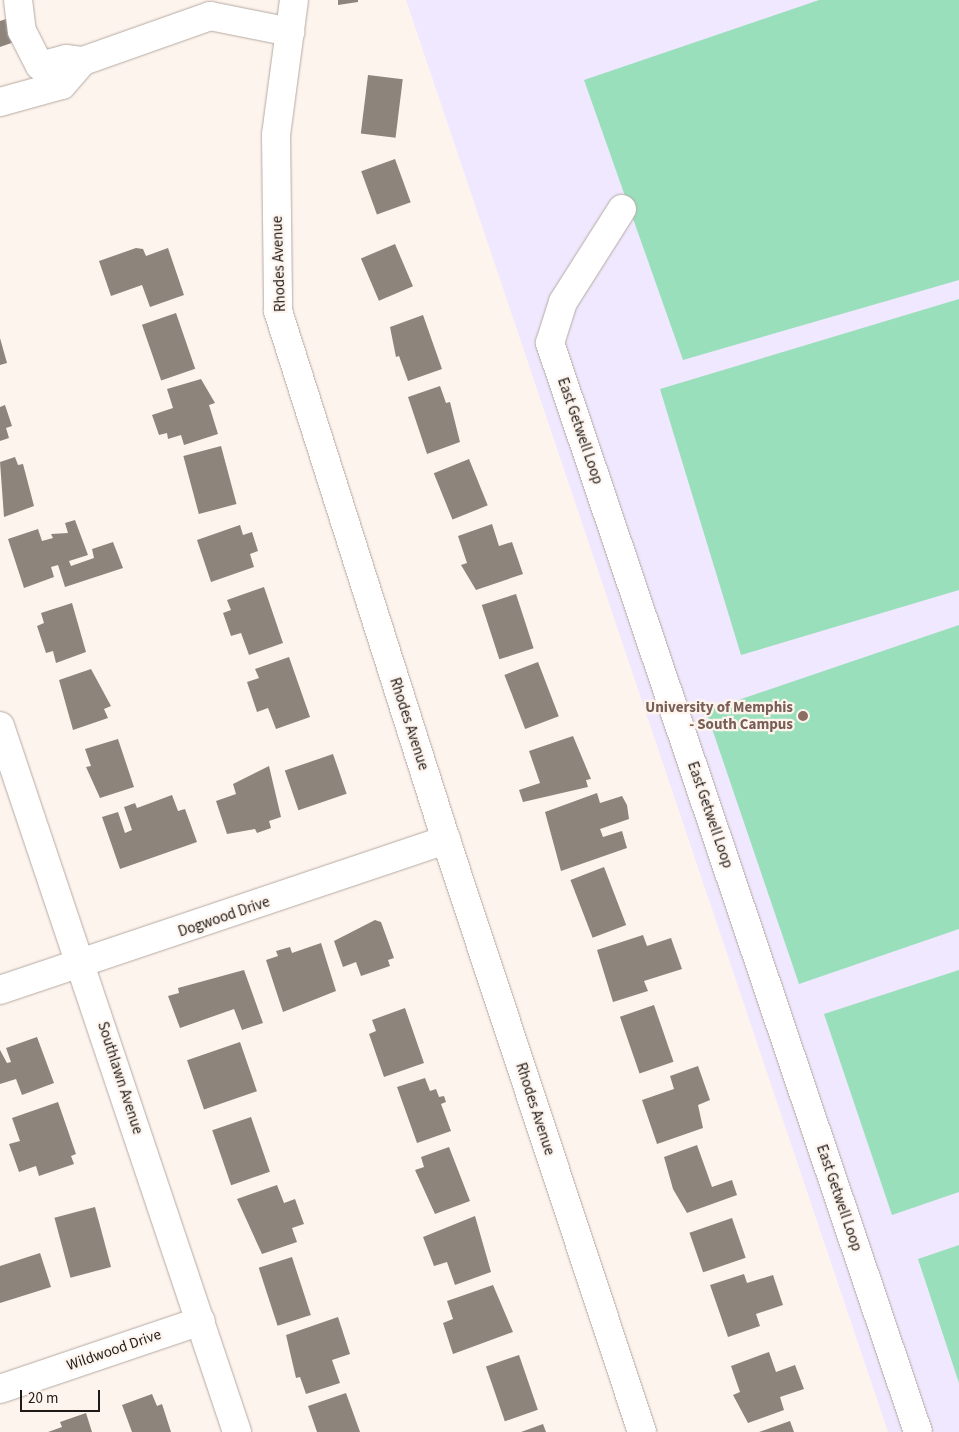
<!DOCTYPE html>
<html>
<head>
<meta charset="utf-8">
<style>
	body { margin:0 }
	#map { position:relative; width:959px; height:1432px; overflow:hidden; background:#fef4ee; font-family:"Source Sans 3",sans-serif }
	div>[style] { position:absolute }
	.education>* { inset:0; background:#f0e8fe }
	.green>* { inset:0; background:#9adfbb }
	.building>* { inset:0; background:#8d847c; transform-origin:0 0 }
	.roads { filter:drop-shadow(0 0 1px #b5aaa2) drop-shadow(0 0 1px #b5aaa2) }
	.minor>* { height:28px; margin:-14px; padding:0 14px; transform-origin:14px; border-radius:14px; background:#fff }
	.major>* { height:28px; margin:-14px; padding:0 14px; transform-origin:14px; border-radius:14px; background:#fff }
	.dots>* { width:14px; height:14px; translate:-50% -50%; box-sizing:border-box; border:2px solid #fef4ee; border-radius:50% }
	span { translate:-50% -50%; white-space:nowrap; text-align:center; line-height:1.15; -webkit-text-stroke:4.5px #fef4ee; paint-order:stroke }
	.street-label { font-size:15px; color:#1e1a17 }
	.education-label { font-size:15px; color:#785e54; font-weight:700 }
	.right { translate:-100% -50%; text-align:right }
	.scale { position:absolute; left:20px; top:1390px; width:80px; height:22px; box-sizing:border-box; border:2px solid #1e1a17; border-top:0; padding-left:6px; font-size:15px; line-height:18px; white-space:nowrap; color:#1e1a17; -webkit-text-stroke:4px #fef4ee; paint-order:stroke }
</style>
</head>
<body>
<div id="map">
	<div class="education">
		<i style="clip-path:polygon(406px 0,959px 0,959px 1432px,888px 1432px)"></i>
	</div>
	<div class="green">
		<i style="clip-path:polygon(819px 0,959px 0,959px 280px,683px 360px,584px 80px)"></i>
		<i style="clip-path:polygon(959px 299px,959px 590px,741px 655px,660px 389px)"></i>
		<i style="clip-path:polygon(959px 625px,959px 929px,799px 984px,706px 711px)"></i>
		<i style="clip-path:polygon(959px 970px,959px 1192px,892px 1215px,824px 1014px)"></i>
		<i style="clip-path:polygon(959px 1245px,959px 1383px,918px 1259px)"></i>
	</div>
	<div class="building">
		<i style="clip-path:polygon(338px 0,358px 0,358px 2px,338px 5px)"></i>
		<i style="clip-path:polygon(9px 18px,17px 41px,0 47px,0 21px)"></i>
		<i style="left:368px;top:75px;width:35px;height:59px;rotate:7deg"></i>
		<i style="left:395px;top:159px;width:46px;height:36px;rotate:70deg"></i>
		<i style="left:395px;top:244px;width:46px;height:37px;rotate:67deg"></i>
		<i style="clip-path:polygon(136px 248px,143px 249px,146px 256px,168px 248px,184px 295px,150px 307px,142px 285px,111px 296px,99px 261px)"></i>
		<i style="left:176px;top:313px;width:59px;height:36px;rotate:71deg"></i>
		<i style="clip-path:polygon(423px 315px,442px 369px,408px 381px,399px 356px,396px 357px,390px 327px)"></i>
		<i style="clip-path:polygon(0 338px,7px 363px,0 365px)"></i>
		<i style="clip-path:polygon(201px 379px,215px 403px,209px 405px,218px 434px,184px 445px,181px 435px,168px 439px,167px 433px,159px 435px,152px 415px,173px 408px,167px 389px)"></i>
		<i style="clip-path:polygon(440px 386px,446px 403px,450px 402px,460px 442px,427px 454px,408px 397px)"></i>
		<i style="clip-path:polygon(5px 405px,12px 426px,6px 428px,9px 438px,0 441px,0 407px)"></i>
		<i style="left:221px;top:446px;width:60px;height:39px;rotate:75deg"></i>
		<i style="clip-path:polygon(15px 457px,18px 465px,23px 464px,34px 506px,4px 517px,0 462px)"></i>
		<i style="left:469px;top:459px;width:50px;height:38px;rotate:68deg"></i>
		<i style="clip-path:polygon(75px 520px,88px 555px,69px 561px,71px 566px,94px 558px,92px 549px,113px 542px,123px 568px,65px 587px,58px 565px,51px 567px,54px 577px,24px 588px,8px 539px,38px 529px,42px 541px,53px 538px,51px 534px,68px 533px,65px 523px)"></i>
		<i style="clip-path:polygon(492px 524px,499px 546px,512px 542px,523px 574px,476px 590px,461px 565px,467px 563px,458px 536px)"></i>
		<i style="clip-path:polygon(240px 525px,243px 535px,252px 532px,258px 551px,250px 554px,254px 567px,211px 582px,197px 540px)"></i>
		<i style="clip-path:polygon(264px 587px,283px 643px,249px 655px,241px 633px,231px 636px,223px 613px,231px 610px,227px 600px)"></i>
		<i style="left:516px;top:594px;width:57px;height:36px;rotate:72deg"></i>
		<i style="clip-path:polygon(72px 603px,86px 652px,56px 663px,53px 651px,46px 653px,37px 626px,44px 623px,41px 613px)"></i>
		<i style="clip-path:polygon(289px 657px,310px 717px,276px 729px,268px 708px,257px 712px,247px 682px,259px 678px,255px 669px)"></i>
		<i style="left:538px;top:662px;width:58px;height:36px;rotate:69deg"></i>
		<i style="clip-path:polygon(91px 669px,111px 706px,104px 709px,108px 718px,73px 730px,59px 680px)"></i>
		<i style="clip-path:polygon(573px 736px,591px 779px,586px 780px,588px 787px,523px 802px,519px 790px,540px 783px,529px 751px)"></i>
		<i style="clip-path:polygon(118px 739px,134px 787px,100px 798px,86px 767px,91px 766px,85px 749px)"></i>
		<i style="left:333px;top:754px;width:42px;height:51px;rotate:71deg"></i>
		<i style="clip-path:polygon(269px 766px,281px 817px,269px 821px,271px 828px,257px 833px,255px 829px,227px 834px,216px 801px,236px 794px,233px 784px)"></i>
		<i style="clip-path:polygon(597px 793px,600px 803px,622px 796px,627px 805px,629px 819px,600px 829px,603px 837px,622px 831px,627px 848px,561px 871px,545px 812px)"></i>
		<i style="clip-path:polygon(172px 795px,178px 811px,185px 809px,197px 842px,120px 869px,102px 817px,118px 812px,125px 833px,132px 830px,124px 807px,135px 803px,137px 808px)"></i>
		<i style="left:604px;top:867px;width:62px;height:36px;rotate:69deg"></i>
		<i style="clip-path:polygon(375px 920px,381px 922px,394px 958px,388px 960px,390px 966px,361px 976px,356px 962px,343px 967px,334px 941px)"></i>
		<i style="clip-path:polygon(643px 935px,647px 946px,671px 938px,682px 969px,644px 981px,648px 991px,613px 1002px,597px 950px)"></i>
		<i style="clip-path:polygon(321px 943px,336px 991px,283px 1012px,266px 960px,278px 956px,276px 951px,290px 947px,292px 953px)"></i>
		<i style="clip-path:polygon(244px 970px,263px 1023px,242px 1030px,234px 1009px,180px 1028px,168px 996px,179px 993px,178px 988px)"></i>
		<i style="left:654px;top:1005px;width:60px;height:36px;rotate:71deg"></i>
		<i style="clip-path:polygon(405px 1008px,424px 1063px,384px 1077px,369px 1034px,376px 1031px,372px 1020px)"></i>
		<i style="clip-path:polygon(37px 1037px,54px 1083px,22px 1095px,16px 1079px,0 1084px,0 1050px,7px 1063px,11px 1062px,6px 1048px)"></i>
		<i style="left:240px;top:1042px;width:52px;height:56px;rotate:71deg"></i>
		<i style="clip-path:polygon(698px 1066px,710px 1100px,698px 1105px,703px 1128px,657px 1144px,642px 1100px,674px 1089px,670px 1076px)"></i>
		<i style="clip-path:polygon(425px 1078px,430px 1091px,436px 1089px,439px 1097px,444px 1096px,446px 1102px,441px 1104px,451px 1131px,417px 1143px,397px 1087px)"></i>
		<i style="clip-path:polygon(58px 1102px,76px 1154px,71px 1156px,74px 1164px,39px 1176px,36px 1166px,19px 1172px,9px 1144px,20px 1141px,12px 1118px)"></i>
		<i style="left:251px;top:1117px;width:58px;height:41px;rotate:71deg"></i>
		<i style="clip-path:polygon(697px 1145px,712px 1187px,732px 1180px,737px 1195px,687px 1213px,673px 1189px,664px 1157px)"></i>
		<i style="clip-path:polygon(449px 1147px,470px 1201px,435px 1214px,415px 1170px,424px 1167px,421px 1157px)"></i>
		<i style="clip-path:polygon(277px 1185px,284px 1203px,295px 1199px,304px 1224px,292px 1228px,297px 1242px,262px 1254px,237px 1199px)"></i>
		<i style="left:95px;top:1207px;width:62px;height:42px;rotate:75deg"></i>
		<i style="clip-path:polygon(475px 1216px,491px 1272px,455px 1285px,447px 1262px,434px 1266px,423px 1237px)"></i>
		<i style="left:732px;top:1218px;width:42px;height:45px;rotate:71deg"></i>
		<i style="clip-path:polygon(40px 1253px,51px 1287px,0 1303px,0 1266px)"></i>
		<i style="left:292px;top:1257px;width:61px;height:35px;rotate:72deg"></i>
		<i style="clip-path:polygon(744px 1274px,747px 1283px,773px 1275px,783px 1305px,756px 1314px,760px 1326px,728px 1337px,710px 1285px)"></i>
		<i style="clip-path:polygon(493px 1285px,513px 1332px,453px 1354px,443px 1323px,453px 1319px,447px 1301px)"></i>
		<i style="clip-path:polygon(338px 1317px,350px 1354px,332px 1360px,340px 1383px,306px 1394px,300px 1377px,296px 1378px,286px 1335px)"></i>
		<i style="clip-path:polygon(769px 1352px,776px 1372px,795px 1365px,804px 1389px,780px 1397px,784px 1410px,748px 1423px,733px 1395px,740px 1392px,731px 1366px)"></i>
		<i style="left:519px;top:1355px;width:58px;height:35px;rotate:71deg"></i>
		<i style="clip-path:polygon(346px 1393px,360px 1432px,317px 1432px,308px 1406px)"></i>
		<i style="clip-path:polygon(152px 1394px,157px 1406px,162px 1404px,171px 1432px,132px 1432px,122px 1405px)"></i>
		<i style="clip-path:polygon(86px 1413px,92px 1432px,48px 1432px,62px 1427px,60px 1422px)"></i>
		<i style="clip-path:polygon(790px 1421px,794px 1432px,759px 1432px)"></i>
		<i style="clip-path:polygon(543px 1424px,546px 1432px,521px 1432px)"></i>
	</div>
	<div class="roads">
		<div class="minor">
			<i style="left:18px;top:0;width:31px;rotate:83deg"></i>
			<i style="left:22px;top:31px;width:39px;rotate:63deg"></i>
			<i style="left:40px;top:66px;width:27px;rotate:-15deg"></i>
			<i style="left:66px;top:59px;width:17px;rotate:7deg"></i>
			<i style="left:83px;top:61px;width:135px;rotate:-19.5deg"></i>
			<i style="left:210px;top:16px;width:82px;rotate:11.3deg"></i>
			<i style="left:0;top:102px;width:64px;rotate:-15.3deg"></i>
			<i style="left:62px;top:85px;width:32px;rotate:-49deg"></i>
			<i style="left:622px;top:209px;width:110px;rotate:122.4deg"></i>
			<i style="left:563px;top:302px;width:43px;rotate:107.6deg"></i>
			<i style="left:550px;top:343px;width:1149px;rotate:71.33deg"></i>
			<i style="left:0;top:726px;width:745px;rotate:71.44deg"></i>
			<i style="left:0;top:990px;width:471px;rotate:-18.6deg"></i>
			<i style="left:0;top:1389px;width:212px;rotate:-18.7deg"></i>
		</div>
		<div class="major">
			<i style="left:294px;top:0;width:136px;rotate:97.6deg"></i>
			<i style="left:276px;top:135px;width:176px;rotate:89.3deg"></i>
			<i style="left:278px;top:311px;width:555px;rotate:72.38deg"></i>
			<i style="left:446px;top:840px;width:624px;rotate:71.68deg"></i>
		</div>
	</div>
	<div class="dots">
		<i style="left:803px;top:716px;background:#8d6e63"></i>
	</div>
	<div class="street-label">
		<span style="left:279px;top:264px;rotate:-92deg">Rhodes Avenue</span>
		<span style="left:580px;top:431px;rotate:71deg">East Getwell Loop</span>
		<span style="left:409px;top:724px;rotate:72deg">Rhodes Avenue</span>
		<span style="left:710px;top:815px;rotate:71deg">East Getwell Loop</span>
		<span style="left:224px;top:917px;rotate:-19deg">Dogwood Drive</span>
		<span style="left:120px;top:1078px;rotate:72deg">Southlawn Avenue</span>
		<span style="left:535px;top:1109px;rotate:72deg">Rhodes Avenue</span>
		<span style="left:839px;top:1198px;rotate:71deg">East Getwell Loop</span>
		<span style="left:114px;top:1350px;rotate:-19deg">Wildwood Drive</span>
	</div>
	<div class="education-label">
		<span class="right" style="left:793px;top:716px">University of Memphis<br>- South Campus</span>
	</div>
	<div class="scale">20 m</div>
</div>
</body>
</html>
